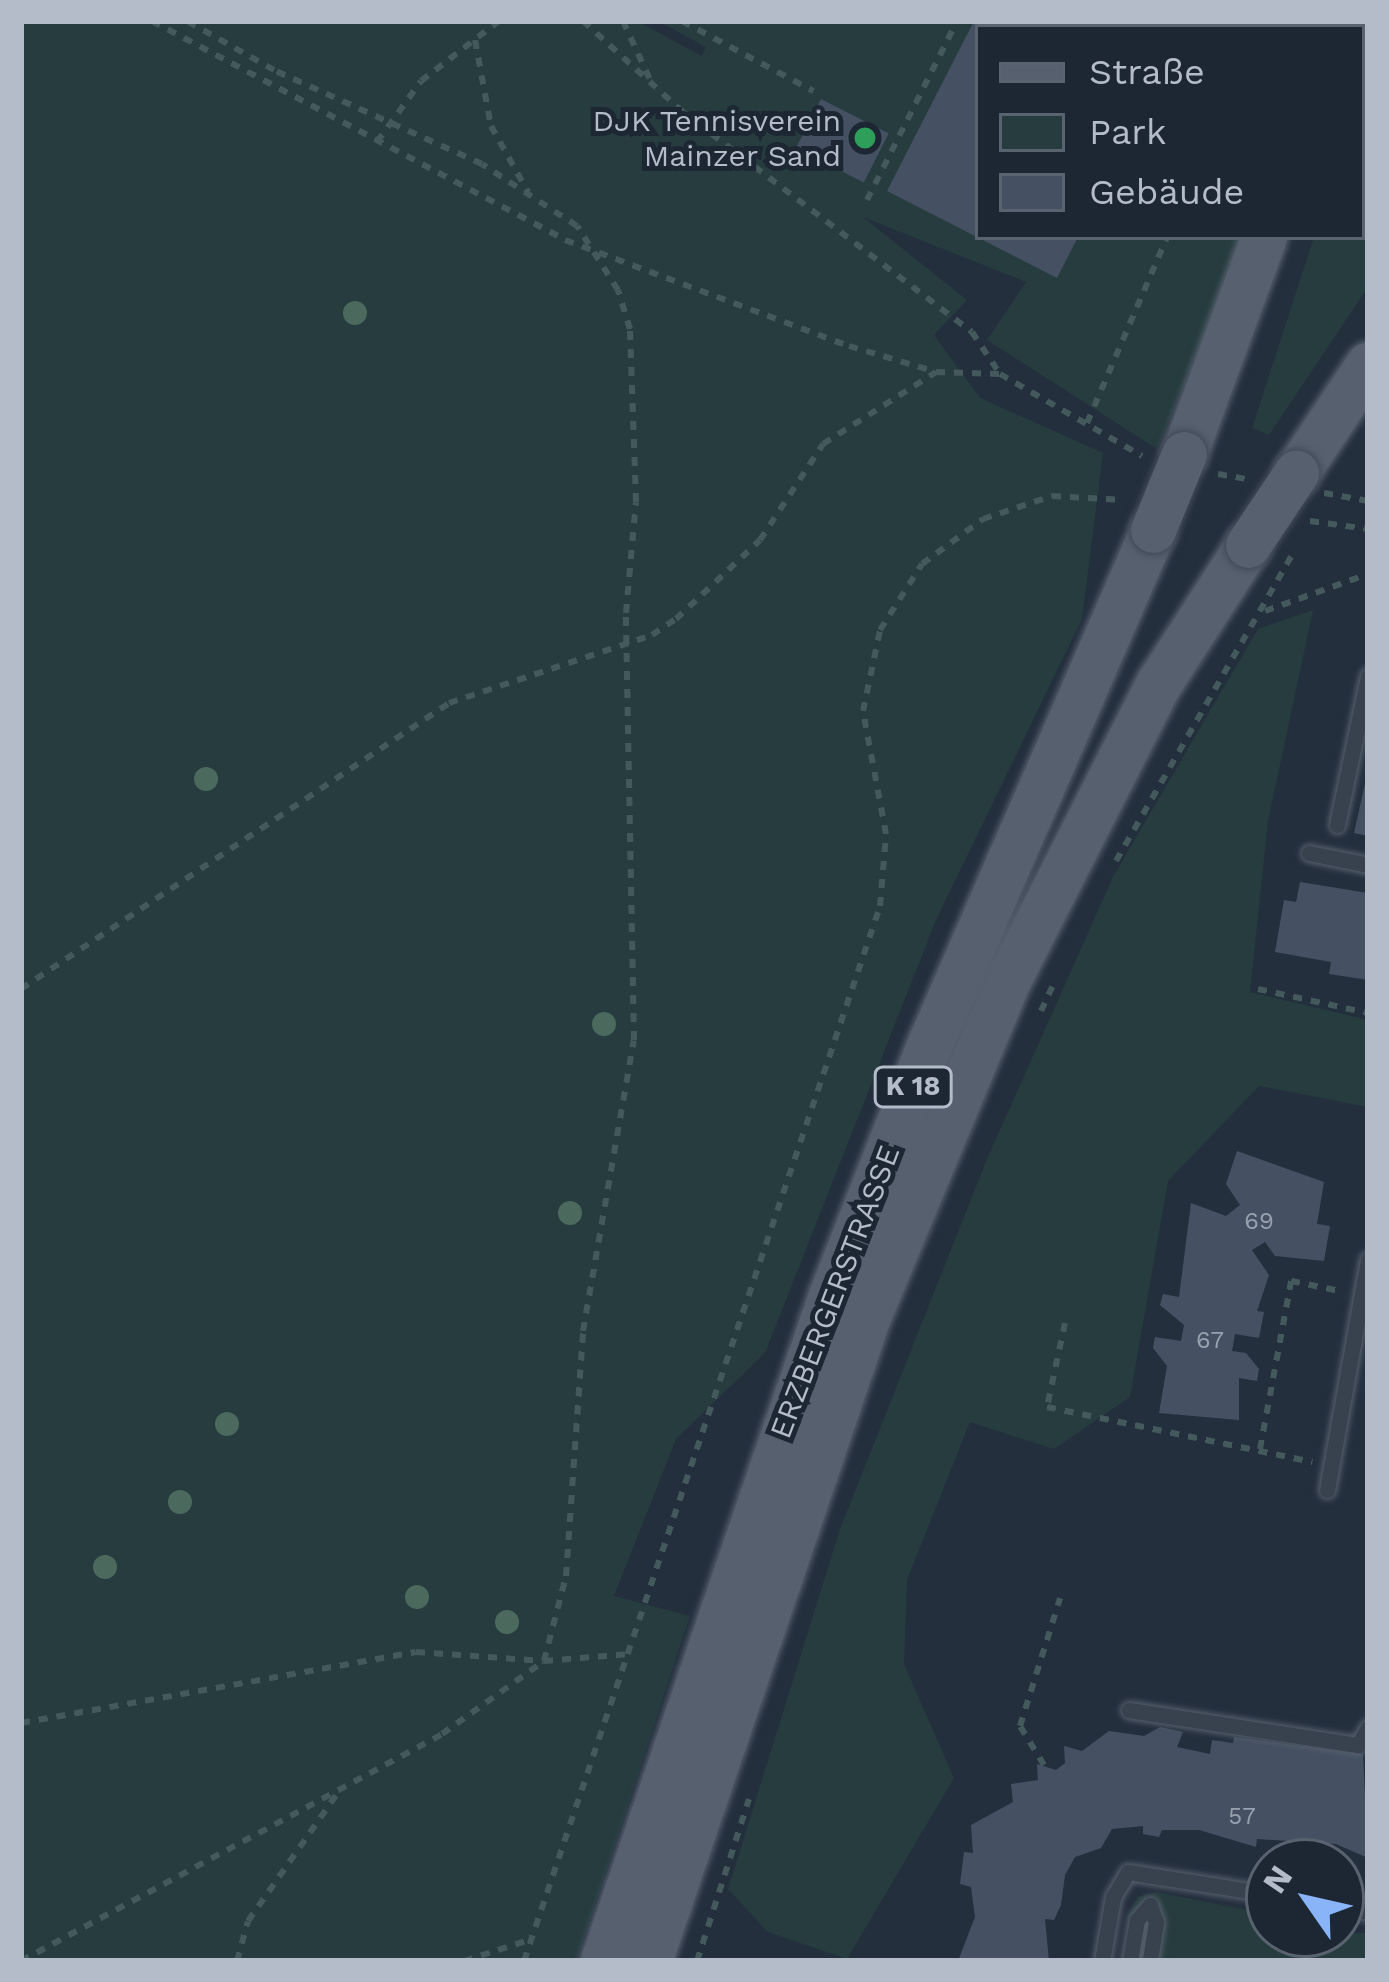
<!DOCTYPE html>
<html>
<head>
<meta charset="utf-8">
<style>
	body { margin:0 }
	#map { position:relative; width:1389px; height:1982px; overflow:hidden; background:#242f3e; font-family:"Work Sans",sans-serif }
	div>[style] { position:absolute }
	.green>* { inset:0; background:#263c3f }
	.building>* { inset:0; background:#455162; transform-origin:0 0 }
	.path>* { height:6px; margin-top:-3px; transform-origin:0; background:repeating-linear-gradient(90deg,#44595c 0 9px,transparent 0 18px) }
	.roads { filter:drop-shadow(0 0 3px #565f6c) drop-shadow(0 0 3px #565f6c) }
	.service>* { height:15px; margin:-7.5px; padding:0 7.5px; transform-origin:7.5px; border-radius:7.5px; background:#38414e }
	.primary>* { height:45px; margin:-22.5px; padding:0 22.5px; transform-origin:22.5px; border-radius:22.5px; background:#56606e }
	.bridges { filter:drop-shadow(0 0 3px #414a57) drop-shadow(0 0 3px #414a57) }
	.primary-bridge>* { height:45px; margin:-22.5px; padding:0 22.5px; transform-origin:22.5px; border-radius:22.5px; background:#56606e }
	.trees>* { width:24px; height:24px; margin:-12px; border-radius:50%; background:#4b6a5d }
	.dots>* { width:33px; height:33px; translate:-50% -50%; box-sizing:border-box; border:6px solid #1d2633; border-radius:50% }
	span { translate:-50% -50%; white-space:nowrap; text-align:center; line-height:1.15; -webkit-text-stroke:10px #1d2633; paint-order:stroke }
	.number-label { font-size:24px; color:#98a1af }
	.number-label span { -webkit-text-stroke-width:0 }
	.shield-label span { padding:3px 9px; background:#1d2633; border:3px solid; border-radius:9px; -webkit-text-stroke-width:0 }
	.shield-label { font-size:27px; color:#b4bcc9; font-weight:700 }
	.poi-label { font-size:30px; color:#b4bcc9 }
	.right { translate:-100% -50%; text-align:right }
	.street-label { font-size:30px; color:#b4bcc9 }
	.frame { position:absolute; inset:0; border:24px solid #b4bcc9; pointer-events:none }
	.legend { position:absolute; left:975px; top:24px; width:390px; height:216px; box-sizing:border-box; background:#1d2633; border:3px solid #59626f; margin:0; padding:15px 21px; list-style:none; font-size:36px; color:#b4bcc9 }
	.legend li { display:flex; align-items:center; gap:24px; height:60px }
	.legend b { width:60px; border:3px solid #59626f }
	.north { position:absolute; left:1245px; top:1838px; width:120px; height:120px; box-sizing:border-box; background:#1d2633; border:3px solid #59626f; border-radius:50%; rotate:304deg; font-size:33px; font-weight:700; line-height:48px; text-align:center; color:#b4bcc9 }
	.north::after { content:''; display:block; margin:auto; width:42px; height:54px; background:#8ab4f8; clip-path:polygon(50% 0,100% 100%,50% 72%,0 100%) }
</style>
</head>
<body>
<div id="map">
	<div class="green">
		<i style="clip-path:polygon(21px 21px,637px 21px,702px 56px,706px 47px,658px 21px,1186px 21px,978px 27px,978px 237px,1246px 237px,1157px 449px,987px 340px,1026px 282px,863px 217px,967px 300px,934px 335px,980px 398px,1103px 453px,1082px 619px,936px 920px,765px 1353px,676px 1439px,614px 1596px,690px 1616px,576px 1961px,21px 1961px)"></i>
		<i style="clip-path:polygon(1368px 74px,1368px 287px,1269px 435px,1252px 428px,1314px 237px,1362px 237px)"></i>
		<i style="clip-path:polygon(1313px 610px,1268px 821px,1250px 992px,1368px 1020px,1368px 1107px,1259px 1086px,1168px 1181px,1130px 1397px,1054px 1449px,970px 1422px,907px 1580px,904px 1664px,954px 1778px,847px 1959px,768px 1932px,728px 1889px,840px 1529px,987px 1159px,1113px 877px,1258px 629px)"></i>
		<i style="clip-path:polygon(1156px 1892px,1269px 1914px,1269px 1934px,1368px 1933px,1368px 1961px,1157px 1961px,1164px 1924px,1127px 1918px,1137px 1897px)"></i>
	</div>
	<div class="building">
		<i style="clip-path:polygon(974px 21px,1117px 27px,978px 27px,978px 237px,1078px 237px,1057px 278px,887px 191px)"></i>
		<i style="left:821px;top:99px;width:76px;height:55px;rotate:27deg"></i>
		<i style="clip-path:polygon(1366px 779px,1368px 780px,1368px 836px,1354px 833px)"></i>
		<i style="clip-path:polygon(1300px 882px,1368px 893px,1368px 980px,1329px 974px,1331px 962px,1275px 952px,1284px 900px,1296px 902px)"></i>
		<i style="clip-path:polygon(1237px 1151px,1324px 1182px,1317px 1224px,1330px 1226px,1324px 1261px,1275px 1256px,1265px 1242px,1252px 1250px,1269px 1275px,1257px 1311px,1264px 1312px,1259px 1338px,1235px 1334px,1232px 1351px,1246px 1353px,1259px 1369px,1257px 1381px,1239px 1378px,1239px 1420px,1159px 1413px,1167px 1366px,1153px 1348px,1155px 1337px,1181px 1341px,1184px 1325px,1160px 1305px,1163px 1294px,1179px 1297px,1191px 1203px,1226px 1216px,1240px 1205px,1226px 1184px)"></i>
		<i style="clip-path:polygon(1160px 1727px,1183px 1732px,1177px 1747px,1210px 1754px,1212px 1740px,1233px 1743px,1234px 1737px,1363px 1754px,1368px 1858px,1336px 1844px,1257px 1839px,1256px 1847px,1199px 1830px,1162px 1830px,1159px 1837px,1143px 1834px,1143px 1826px,1112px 1829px,1101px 1848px,1075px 1857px,1065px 1875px,1061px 1905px,1054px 1920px,1045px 1919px,1049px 1961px,958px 1961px,975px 1917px,971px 1887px,960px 1884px,964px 1852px,973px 1853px,971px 1825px,1013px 1802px,1011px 1784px,1038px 1780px,1037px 1764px,1056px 1770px,1065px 1763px,1064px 1746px,1082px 1751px,1109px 1731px,1144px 1736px)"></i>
	</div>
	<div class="path">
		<i style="left:152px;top:21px;width:467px;rotate:27.9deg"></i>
		<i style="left:565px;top:240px;width:303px;rotate:20.5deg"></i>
		<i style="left:849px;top:346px;width:91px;rotate:16.6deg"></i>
		<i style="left:936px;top:372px;width:64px;rotate:1.8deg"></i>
		<i style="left:583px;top:21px;width:135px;rotate:42.3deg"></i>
		<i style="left:683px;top:112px;width:363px;rotate:37.3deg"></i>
		<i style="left:972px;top:332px;width:50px;rotate:56.3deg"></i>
		<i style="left:1000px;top:374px;width:164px;rotate:30deg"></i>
		<i style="left:623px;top:21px;width:67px;rotate:65.3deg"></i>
		<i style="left:682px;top:21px;width:149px;rotate:28.1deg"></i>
		<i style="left:1257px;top:27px;width:6px;rotate:-72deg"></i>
		<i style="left:475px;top:40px;width:87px;rotate:79.5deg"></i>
		<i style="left:491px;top:126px;width:76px;rotate:60.7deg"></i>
		<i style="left:377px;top:142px;width:75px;rotate:-54.2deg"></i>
		<i style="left:421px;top:81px;width:98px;rotate:-37.6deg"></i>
		<i style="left:867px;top:200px;width:200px;rotate:-63.3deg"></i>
		<i style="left:1087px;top:423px;width:202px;rotate:-66.7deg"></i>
		<i style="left:1218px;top:474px;width:28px;rotate:10deg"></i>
		<i style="left:1324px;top:493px;width:45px;rotate:10.3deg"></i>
		<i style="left:1310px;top:521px;width:59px;rotate:7.9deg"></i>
		<i style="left:1265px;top:611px;width:109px;rotate:-19.8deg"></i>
		<i style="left:1116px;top:861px;width:353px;rotate:-60.1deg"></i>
		<i style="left:21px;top:989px;width:515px;rotate:-33.75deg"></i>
		<i style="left:449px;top:703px;width:214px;rotate:-18.5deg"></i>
		<i style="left:652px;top:635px;width:29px;rotate:-34deg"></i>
		<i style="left:676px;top:619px;width:115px;rotate:-43.2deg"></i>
		<i style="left:760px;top:540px;width:115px;rotate:-56.7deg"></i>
		<i style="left:823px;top:444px;width:134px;rotate:-32.5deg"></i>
		<i style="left:1258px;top:989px;width:113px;rotate:12.3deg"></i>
		<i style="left:1041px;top:1011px;width:35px;rotate:-65deg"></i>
		<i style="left:1065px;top:1323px;width:86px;rotate:102.1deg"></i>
		<i style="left:1047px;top:1407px;width:271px;rotate:11.7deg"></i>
		<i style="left:1260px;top:1449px;width:171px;rotate:-79.5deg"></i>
		<i style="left:1291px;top:1281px;width:50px;rotate:11.5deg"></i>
		<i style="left:21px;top:1723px;width:401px;rotate:-10.2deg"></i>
		<i style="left:416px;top:1652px;width:128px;rotate:4deg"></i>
		<i style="left:544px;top:1661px;width:88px;rotate:-75.5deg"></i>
		<i style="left:566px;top:1576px;width:246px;rotate:-86deg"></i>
		<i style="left:583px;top:1331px;width:295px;rotate:-80.1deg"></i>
		<i style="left:634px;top:1040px;width:427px;rotate:-91.1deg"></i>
		<i style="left:626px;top:613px;width:111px;rotate:-84.9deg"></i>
		<i style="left:636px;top:502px;width:173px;rotate:-92deg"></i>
		<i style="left:630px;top:329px;width:41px;rotate:-107.1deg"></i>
		<i style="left:618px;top:290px;width:76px;rotate:-122.6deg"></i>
		<i style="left:577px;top:226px;width:113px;rotate:-146.9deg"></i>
		<i style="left:482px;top:164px;width:228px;rotate:-155.7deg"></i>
		<i style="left:274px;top:70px;width:100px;rotate:-150.6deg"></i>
		<i style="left:1044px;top:1765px;width:46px;rotate:-121.6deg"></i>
		<i style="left:1020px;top:1726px;width:134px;rotate:-72.6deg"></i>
		<i style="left:21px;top:1961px;width:478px;rotate:-28.3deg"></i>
		<i style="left:442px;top:1734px;width:125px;rotate:-35.6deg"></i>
		<i style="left:544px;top:1661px;width:86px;rotate:-4.7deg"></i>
		<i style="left:237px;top:1961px;width:41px;rotate:-74.6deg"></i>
		<i style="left:248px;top:1921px;width:155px;rotate:-55deg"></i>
		<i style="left:464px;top:1961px;width:71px;rotate:-17.9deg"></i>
		<i style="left:524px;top:1961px;width:1113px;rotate:-71.35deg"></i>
		<i style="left:880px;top:906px;width:72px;rotate:-85.2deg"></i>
		<i style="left:886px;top:834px;width:125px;rotate:-100.6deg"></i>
		<i style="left:863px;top:711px;width:83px;rotate:-78.1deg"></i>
		<i style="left:880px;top:630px;width:78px;rotate:-57.5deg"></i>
		<i style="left:922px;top:564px;width:76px;rotate:-36.4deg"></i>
		<i style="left:983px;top:519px;width:73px;rotate:-18.4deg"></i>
		<i style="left:1052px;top:496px;width:72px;rotate:3.2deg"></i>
		<i style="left:697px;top:1961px;width:170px;rotate:-72.2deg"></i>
	</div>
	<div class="roads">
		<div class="service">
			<i style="left:1337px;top:825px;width:152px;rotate:-78.2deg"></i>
			<i style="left:1309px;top:853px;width:60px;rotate:11.5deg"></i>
			<i style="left:1327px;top:1490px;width:234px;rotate:-79.9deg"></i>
			<i style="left:1129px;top:1710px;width:232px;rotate:8.7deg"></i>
			<i style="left:1358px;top:1745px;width:20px;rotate:-60deg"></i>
			<i style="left:1341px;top:1907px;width:27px;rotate:10deg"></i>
			<i style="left:1102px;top:1961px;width:65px;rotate:-80.2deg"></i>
			<i style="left:1113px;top:1897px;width:29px;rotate:-59deg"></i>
			<i style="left:1128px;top:1872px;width:143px;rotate:8.9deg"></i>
			<i style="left:1130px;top:1961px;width:42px;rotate:-80.3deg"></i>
			<i style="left:1137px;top:1920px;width:20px;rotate:-49deg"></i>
			<i style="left:1150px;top:1905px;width:18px;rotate:71deg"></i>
			<i style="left:1156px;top:1922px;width:39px;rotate:99deg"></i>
		</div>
		<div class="primary">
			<i style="left:1336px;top:27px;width:6px;rotate:-72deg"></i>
			<i style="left:1184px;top:454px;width:231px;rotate:-69.8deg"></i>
			<i style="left:1296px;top:473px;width:130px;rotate:-56.3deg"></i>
			<i style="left:603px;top:1961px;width:703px;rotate:-71.08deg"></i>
			<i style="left:831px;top:1296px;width:269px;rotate:-68.6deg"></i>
			<i style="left:929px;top:1046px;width:563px;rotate:-66.53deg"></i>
			<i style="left:649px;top:1961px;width:681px;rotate:-71.25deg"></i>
			<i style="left:868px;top:1316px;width:364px;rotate:-67.4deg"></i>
			<i style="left:1008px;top:980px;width:333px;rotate:-63.1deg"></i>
			<i style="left:1159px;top:683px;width:164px;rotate:-57.2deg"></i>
		</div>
	</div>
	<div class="bridges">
		<div class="primary-bridge">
			<i style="left:1153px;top:530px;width:82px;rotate:-67.8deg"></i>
			<i style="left:1248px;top:545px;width:87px;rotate:-56.3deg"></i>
		</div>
	</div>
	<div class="trees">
		<i style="left:355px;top:313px"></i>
		<i style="left:206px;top:779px"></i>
		<i style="left:604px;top:1024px"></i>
		<i style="left:570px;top:1213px"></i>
		<i style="left:227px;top:1424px"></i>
		<i style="left:180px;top:1502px"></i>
		<i style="left:105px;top:1567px"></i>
		<i style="left:417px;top:1597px"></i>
		<i style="left:507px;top:1622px"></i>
	</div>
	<div class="dots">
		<i style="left:865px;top:138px;background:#2e9e5b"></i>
	</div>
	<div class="number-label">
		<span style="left:1259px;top:1222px">69</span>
		<span style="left:1210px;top:1341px">67</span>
		<span style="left:1242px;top:1817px">57</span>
	</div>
	<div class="shield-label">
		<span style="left:913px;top:1087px">K 18</span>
	</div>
	<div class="poi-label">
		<span class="right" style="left:841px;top:138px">DJK Tennisverein<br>Mainzer Sand</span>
	</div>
	<div class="street-label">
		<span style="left:835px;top:1292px;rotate:-69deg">ERZBERGERSTRASSE</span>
	</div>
	<div class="frame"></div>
	<ul class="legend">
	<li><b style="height:15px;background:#56606e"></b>Straße</li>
	<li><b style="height:33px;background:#263c3f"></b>Park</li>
	<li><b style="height:33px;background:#455162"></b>Gebäude</li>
	</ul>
	<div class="north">N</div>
</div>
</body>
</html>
